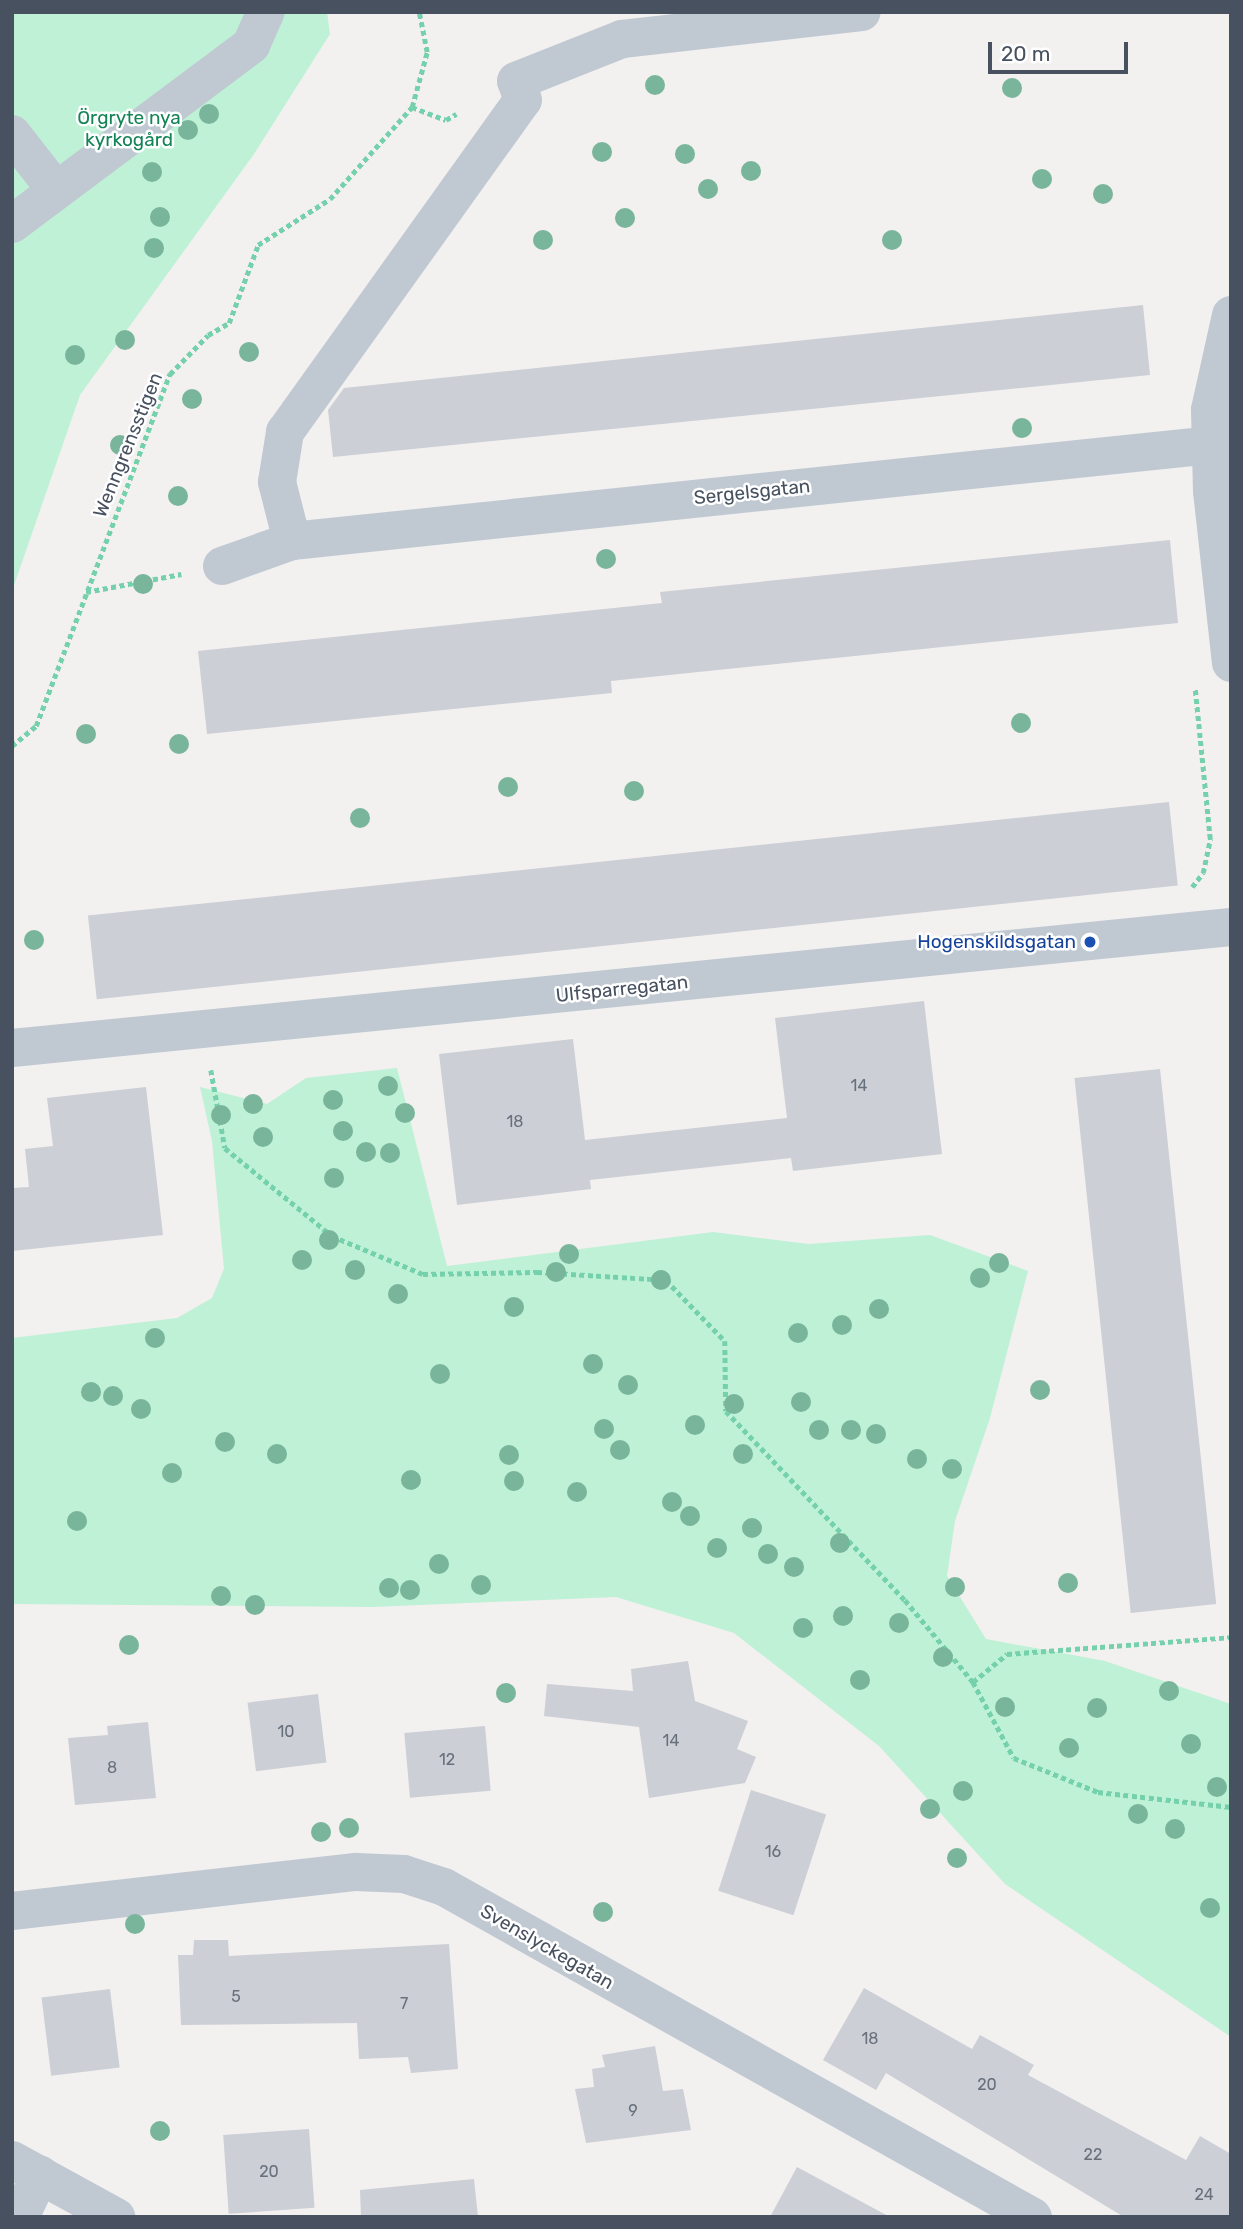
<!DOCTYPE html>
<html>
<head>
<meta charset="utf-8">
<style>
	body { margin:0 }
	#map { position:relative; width:1243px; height:2229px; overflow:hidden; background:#f3f0f0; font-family:Rubik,sans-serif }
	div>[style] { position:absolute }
	.green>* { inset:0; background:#bef1d6 }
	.building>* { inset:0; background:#cccfd5; transform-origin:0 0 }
	.path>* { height:4.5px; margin-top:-2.25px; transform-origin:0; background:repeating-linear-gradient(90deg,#74d1ab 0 5px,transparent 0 8.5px) }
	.minor>* { height:38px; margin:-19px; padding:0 19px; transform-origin:19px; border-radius:19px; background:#c0c9d2 }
	.trees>* { width:20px; height:20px; margin:-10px; border-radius:50%; background:#78b59b }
	.dots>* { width:19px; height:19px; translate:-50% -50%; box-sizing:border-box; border:4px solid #fff; border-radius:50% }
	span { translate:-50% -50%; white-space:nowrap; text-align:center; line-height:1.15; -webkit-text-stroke:5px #fff; paint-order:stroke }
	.number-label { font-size:16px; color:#68707c }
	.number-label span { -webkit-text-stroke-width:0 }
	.park-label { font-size:19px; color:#148456 }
	.street-label { font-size:19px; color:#47515f }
	.transit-label { font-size:19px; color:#164399 }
	.right { translate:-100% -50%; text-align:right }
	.frame { position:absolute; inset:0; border:14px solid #47515f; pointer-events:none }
	.scale { position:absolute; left:988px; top:42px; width:140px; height:32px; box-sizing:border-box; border:4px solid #47515f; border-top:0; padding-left:9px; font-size:21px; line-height:24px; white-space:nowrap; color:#47515f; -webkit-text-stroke:5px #fff; paint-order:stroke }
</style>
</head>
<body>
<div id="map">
	<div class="green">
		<i style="clip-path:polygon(12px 12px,327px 12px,330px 34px,254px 154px,80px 395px,12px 591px)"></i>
		<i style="clip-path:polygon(397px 1068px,447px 1266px,713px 1232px,809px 1244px,930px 1235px,1028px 1271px,990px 1418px,955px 1521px,947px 1576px,986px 1639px,1105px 1661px,1231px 1704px,1231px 2037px,1005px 1884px,879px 1746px,734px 1633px,616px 1597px,373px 1607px,12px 1604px,12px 1338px,177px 1318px,212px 1298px,224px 1269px,212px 1141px,200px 1087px,267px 1104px,306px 1078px)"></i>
	</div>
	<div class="building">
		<i style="clip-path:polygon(1143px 305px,1150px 375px,333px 457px,328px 410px,344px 388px)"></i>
		<i style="clip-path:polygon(1170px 540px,1178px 623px,611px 681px,612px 693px,207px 734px,198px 651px,662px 603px,660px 592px)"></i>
		<i style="left:1169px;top:802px;width:84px;height:1087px;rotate:84deg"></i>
		<i style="clip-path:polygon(924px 1001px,942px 1154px,793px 1171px,791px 1158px,590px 1180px,591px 1189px,457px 1205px,439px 1054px,573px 1039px,585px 1140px,787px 1118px,775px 1018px)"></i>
		<i style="left:1160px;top:1069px;width:538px;height:86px;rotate:84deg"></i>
		<i style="clip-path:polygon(146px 1087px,163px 1235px,12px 1251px,12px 1188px,29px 1187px,25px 1149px,53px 1146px,47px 1098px)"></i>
		<i style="clip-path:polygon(688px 1661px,695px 1701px,748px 1721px,737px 1749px,756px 1757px,745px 1783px,649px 1798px,639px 1727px,544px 1716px,547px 1684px,633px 1691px,631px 1669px)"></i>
		<i style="left:318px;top:1694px;width:69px;height:71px;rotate:83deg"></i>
		<i style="clip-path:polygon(148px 1722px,156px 1798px,75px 1805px,68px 1738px,108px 1735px,107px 1726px)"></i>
		<i style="left:485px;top:1726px;width:65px;height:81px;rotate:85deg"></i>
		<i style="left:751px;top:1790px;width:79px;height:106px;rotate:18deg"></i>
		<i style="clip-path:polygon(194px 1940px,228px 1940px,229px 1956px,449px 1944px,458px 2069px,411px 2073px,408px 2057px,359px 2059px,357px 2023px,181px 2025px,178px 1955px,193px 1955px)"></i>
		<i style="clip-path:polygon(864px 1988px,972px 2049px,980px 2035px,1034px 2065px,1028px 2075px,1186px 2160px,1200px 2136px,1231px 2154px,1231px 2217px,1124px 2217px,886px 2073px,876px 2090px,823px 2060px)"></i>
		<i style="left:110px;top:1989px;width:79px;height:69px;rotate:83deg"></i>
		<i style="clip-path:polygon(655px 2046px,663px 2091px,683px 2089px,691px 2130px,586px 2143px,575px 2089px,594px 2087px,592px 2069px,605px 2067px,602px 2055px)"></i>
		<i style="left:309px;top:2129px;width:79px;height:86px;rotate:86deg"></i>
		<i style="clip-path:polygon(797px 2167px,890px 2217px,770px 2217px)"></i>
		<i style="clip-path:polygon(474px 2179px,478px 2217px,361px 2217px,360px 2190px)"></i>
	</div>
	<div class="path">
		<i style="left:412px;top:107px;width:36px;rotate:21deg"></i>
		<i style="left:446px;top:120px;width:12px;rotate:-31deg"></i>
		<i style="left:86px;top:592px;width:97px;rotate:-10.7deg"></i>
		<i style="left:12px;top:746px;width:31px;rotate:-40deg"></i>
		<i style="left:36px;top:726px;width:377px;rotate:-69.2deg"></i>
		<i style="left:170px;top:374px;width:54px;rotate:-45.7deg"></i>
		<i style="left:208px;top:335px;width:24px;rotate:-30deg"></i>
		<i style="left:229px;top:323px;width:83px;rotate:-69.6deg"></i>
		<i style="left:258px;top:245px;width:85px;rotate:-32.6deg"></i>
		<i style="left:330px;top:199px;width:123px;rotate:-48.3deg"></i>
		<i style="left:412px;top:107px;width:57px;rotate:-74.7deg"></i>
		<i style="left:427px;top:52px;width:41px;rotate:-101.3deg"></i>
		<i style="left:1192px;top:887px;width:18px;rotate:-52deg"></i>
		<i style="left:1203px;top:873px;width:35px;rotate:-78deg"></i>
		<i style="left:1210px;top:839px;width:152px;rotate:-95.7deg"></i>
		<i style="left:211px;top:1070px;width:79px;rotate:79.8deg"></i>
		<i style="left:225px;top:1148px;width:139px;rotate:39.4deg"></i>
		<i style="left:332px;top:1236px;width:99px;rotate:22.7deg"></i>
		<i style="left:423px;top:1274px;width:114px;rotate:-1deg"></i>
		<i style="left:537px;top:1272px;width:129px;rotate:3.5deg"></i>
		<i style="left:666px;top:1280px;width:85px;rotate:46deg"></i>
		<i style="left:725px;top:1341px;width:70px;rotate:89.2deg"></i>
		<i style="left:726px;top:1411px;width:260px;rotate:46.6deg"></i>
		<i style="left:905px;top:1600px;width:107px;rotate:50.3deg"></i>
		<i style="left:973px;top:1682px;width:86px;rotate:61.7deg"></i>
		<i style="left:1014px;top:1758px;width:91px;rotate:22deg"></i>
		<i style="left:1098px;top:1792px;width:134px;rotate:6.4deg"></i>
		<i style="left:973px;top:1682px;width:44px;rotate:-39.5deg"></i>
		<i style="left:1007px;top:1654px;width:225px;rotate:-4.3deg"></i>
	</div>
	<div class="minor">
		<i style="left:12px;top:134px;width:70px;rotate:52deg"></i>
		<i style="left:12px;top:224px;width:299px;rotate:-36.8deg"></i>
		<i style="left:251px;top:45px;width:36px;rotate:-66deg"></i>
		<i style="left:1231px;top:315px;width:97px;rotate:102.5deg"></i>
		<i style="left:1210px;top:410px;width:81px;rotate:88.6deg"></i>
		<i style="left:1212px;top:491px;width:173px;rotate:83.7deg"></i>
		<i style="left:292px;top:541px;width:61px;rotate:-104.3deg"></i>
		<i style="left:277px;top:482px;width:51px;rotate:-80.9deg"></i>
		<i style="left:285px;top:432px;width:408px;rotate:-54.4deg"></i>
		<i style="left:523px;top:100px;width:20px;rotate:-110deg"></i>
		<i style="left:516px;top:81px;width:114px;rotate:-21.6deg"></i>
		<i style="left:622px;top:39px;width:241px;rotate:-6.4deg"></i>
		<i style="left:222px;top:566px;width:74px;rotate:-19.7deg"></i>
		<i style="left:292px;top:541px;width:924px;rotate:-5.96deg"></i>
		<i style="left:12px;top:1048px;width:1225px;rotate:-5.67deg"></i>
		<i style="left:12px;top:1911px;width:346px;rotate:-6.5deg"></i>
		<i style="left:356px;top:1872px;width:48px;rotate:2.4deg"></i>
		<i style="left:404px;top:1874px;width:42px;rotate:18deg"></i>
		<i style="left:444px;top:1887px;width:675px;rotate:29.26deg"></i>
		<i style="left:12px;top:2160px;width:119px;rotate:28.7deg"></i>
		<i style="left:20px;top:2217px;width:47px;rotate:-64.5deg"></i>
	</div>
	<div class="trees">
		<i style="left:655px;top:85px"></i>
		<i style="left:1012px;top:88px"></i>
		<i style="left:209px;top:114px"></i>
		<i style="left:188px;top:130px"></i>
		<i style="left:602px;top:152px"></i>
		<i style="left:685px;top:154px"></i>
		<i style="left:751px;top:171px"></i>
		<i style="left:152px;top:172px"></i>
		<i style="left:1042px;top:179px"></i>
		<i style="left:708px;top:189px"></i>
		<i style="left:1103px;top:194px"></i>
		<i style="left:160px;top:217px"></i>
		<i style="left:625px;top:218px"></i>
		<i style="left:543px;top:240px"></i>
		<i style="left:892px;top:240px"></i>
		<i style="left:154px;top:248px"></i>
		<i style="left:125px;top:340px"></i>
		<i style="left:249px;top:352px"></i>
		<i style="left:75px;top:355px"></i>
		<i style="left:192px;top:399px"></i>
		<i style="left:1022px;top:428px"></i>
		<i style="left:120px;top:445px"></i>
		<i style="left:178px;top:496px"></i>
		<i style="left:606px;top:559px"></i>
		<i style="left:143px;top:584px"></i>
		<i style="left:1021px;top:723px"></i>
		<i style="left:86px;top:734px"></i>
		<i style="left:179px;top:744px"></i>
		<i style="left:508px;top:787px"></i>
		<i style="left:634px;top:791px"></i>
		<i style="left:360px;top:818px"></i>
		<i style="left:34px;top:940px"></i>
		<i style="left:388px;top:1086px"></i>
		<i style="left:333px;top:1100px"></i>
		<i style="left:253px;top:1104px"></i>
		<i style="left:405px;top:1113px"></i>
		<i style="left:221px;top:1115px"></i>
		<i style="left:343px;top:1131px"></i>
		<i style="left:263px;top:1137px"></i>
		<i style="left:366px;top:1152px"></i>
		<i style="left:390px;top:1153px"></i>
		<i style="left:334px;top:1178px"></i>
		<i style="left:329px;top:1240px"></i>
		<i style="left:569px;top:1254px"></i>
		<i style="left:302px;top:1260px"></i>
		<i style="left:999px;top:1263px"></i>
		<i style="left:355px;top:1270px"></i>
		<i style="left:556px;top:1272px"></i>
		<i style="left:980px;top:1278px"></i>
		<i style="left:661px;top:1280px"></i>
		<i style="left:398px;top:1294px"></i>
		<i style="left:514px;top:1307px"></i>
		<i style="left:879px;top:1309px"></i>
		<i style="left:842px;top:1325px"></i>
		<i style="left:798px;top:1333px"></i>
		<i style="left:155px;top:1338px"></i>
		<i style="left:593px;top:1364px"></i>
		<i style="left:440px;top:1374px"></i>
		<i style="left:628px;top:1385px"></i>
		<i style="left:1040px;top:1390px"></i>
		<i style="left:91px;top:1392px"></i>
		<i style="left:113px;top:1396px"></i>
		<i style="left:801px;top:1402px"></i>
		<i style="left:734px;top:1404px"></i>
		<i style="left:141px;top:1409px"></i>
		<i style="left:695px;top:1425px"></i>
		<i style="left:604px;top:1429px"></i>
		<i style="left:819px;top:1430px"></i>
		<i style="left:851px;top:1430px"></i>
		<i style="left:876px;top:1434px"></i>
		<i style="left:225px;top:1442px"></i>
		<i style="left:620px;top:1450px"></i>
		<i style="left:277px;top:1454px"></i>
		<i style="left:743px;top:1454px"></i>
		<i style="left:509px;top:1455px"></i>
		<i style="left:917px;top:1459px"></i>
		<i style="left:952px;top:1469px"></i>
		<i style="left:172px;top:1473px"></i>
		<i style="left:411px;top:1480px"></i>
		<i style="left:514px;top:1481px"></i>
		<i style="left:577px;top:1492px"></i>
		<i style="left:672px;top:1502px"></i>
		<i style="left:690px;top:1516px"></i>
		<i style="left:77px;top:1521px"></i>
		<i style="left:752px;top:1528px"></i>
		<i style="left:840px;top:1543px"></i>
		<i style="left:717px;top:1548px"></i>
		<i style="left:768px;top:1554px"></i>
		<i style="left:439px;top:1564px"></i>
		<i style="left:794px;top:1567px"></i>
		<i style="left:1068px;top:1583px"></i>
		<i style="left:481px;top:1585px"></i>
		<i style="left:955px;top:1587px"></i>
		<i style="left:389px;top:1588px"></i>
		<i style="left:410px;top:1590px"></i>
		<i style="left:221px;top:1596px"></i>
		<i style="left:255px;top:1605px"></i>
		<i style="left:843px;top:1616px"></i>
		<i style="left:899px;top:1623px"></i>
		<i style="left:803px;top:1628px"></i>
		<i style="left:129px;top:1645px"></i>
		<i style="left:943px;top:1657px"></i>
		<i style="left:860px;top:1680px"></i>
		<i style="left:1169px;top:1691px"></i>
		<i style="left:506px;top:1693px"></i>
		<i style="left:1005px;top:1707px"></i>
		<i style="left:1097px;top:1708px"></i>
		<i style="left:1191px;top:1744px"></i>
		<i style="left:1069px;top:1748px"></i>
		<i style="left:1217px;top:1787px"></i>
		<i style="left:963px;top:1791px"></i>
		<i style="left:930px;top:1809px"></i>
		<i style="left:1138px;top:1814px"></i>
		<i style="left:349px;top:1828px"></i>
		<i style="left:1175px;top:1829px"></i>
		<i style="left:321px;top:1832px"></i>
		<i style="left:957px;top:1858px"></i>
		<i style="left:1210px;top:1908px"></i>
		<i style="left:603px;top:1912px"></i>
		<i style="left:135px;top:1924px"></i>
		<i style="left:160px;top:2131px"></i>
	</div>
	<div class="dots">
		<i style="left:1090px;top:942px;background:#1a4fb4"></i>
	</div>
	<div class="number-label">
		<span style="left:859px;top:1086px">14</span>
		<span style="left:515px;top:1122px">18</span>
		<span style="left:286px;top:1732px">10</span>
		<span style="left:671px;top:1741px">14</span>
		<span style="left:447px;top:1760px">12</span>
		<span style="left:112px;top:1768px">8</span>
		<span style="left:773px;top:1852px">16</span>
		<span style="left:236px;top:1997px">5</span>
		<span style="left:404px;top:2004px">7</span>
		<span style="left:870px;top:2039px">18</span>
		<span style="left:987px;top:2085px">20</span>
		<span style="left:633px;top:2111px">9</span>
		<span style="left:1093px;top:2155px">22</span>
		<span style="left:269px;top:2172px">20</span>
		<span style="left:1204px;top:2195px">24</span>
	</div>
	<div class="park-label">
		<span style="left:129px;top:129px">Örgryte nya<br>kyrkogård</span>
	</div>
	<div class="street-label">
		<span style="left:128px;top:445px;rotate:-68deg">Wenngrensstigen</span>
		<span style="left:752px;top:492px;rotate:-6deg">Sergelsgatan</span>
		<span style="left:622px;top:989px;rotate:-6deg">Ulfsparregatan</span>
		<span style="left:547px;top:1947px;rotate:30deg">Svenslyckegatan</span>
	</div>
	<div class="transit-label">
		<span class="right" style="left:1076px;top:942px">Hogenskildsgatan</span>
	</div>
	<div class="frame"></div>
	<div class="scale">20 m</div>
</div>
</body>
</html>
